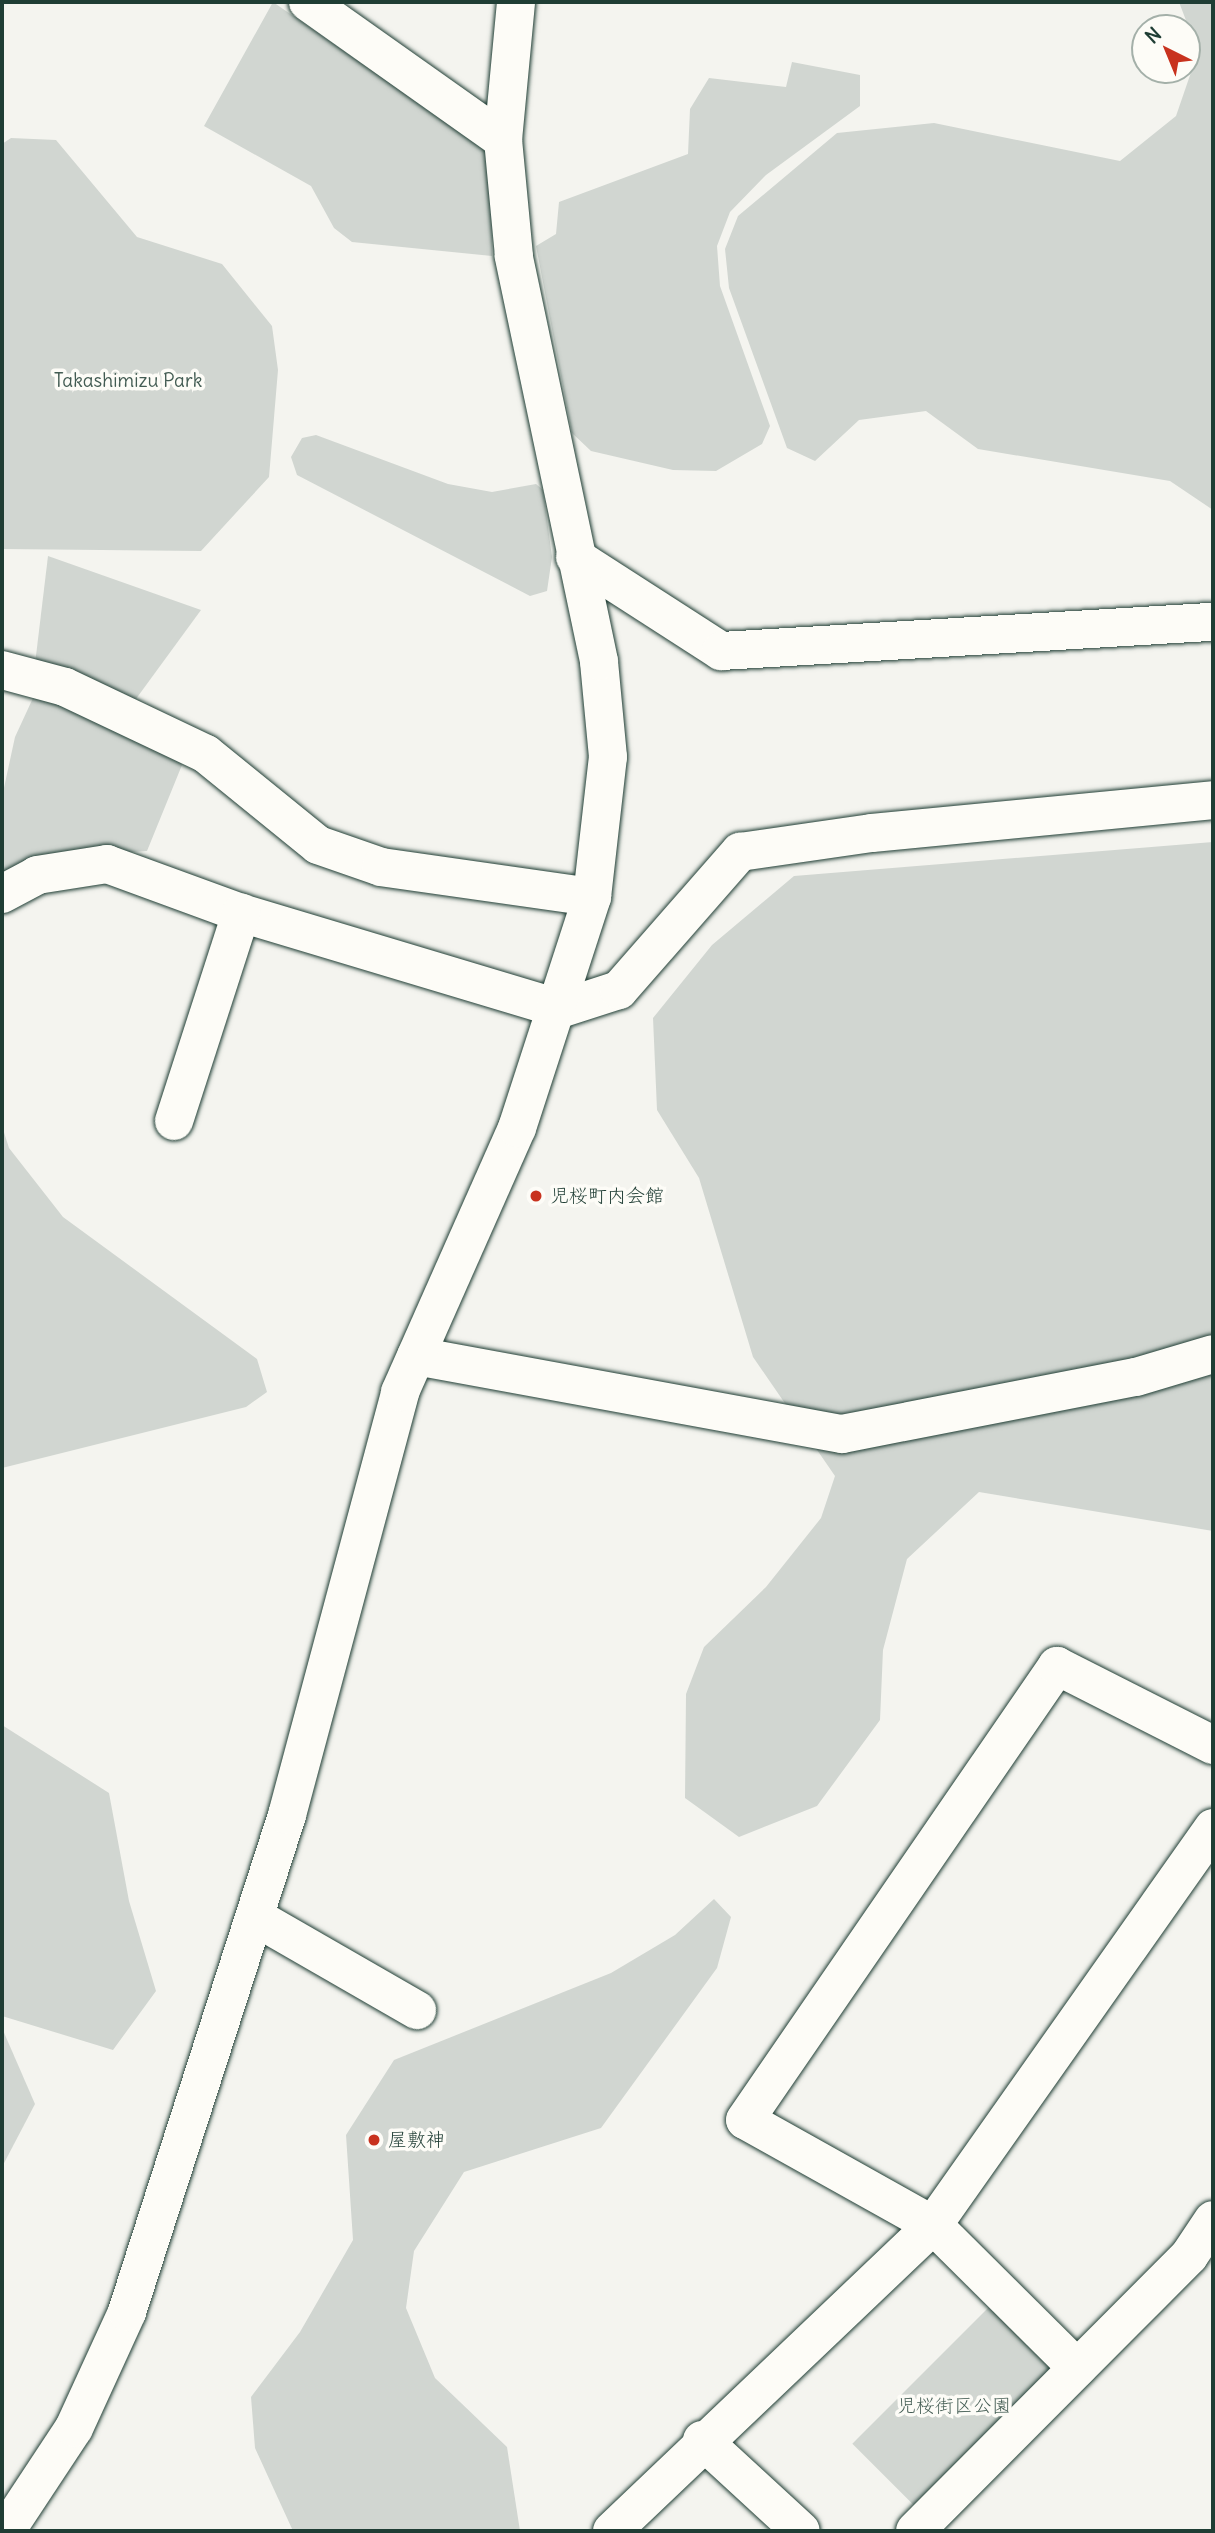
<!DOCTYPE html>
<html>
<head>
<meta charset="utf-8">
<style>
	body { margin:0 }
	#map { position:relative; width:1215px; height:2533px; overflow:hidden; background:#f4f4ef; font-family:Delius,"Klee One",sans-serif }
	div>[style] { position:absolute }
	.green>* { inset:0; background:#d1d6d1; transform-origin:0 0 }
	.roads { filter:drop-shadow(0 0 2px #1f3d34) drop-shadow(0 0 2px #1f3d34) }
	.street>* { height:38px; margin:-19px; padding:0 19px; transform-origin:19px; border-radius:19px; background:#fdfcf7 }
	.dots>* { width:19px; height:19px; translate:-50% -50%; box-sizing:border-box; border:4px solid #fdfcf7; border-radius:50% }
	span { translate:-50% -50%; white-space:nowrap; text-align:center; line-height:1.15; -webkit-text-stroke:7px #fdfcf7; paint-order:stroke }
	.park-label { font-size:19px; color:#435c53 }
	.poi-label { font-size:19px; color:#1f3d34 }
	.left { translate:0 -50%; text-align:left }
	.frame { position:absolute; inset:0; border:4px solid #1f3d34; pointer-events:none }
	.north { position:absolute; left:1131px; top:14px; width:70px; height:70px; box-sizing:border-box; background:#fdfcf7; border:2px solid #a4b0a9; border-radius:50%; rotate:317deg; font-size:19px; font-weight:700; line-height:28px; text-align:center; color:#1f3d34 }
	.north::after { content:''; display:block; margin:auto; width:24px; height:32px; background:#c8321e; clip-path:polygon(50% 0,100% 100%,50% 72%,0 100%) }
</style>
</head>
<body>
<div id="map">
	<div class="green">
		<i style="clip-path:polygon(273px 2px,491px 153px,492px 256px,352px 242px,334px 228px,311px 186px,204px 126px)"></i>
		<i style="clip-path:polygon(1179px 2px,1213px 2px,1213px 510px,1170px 481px,978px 449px,926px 411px,859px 420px,815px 461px,787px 448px,729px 288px,725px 249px,738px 216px,837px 133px,934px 123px,1120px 161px,1176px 116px,1198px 52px)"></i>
		<i style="clip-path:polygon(792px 62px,860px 75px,860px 106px,766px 175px,730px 212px,717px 246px,720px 286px,770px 426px,762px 444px,716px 471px,673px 470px,591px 451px,572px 433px,536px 246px,556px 234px,559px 202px,688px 154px,690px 109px,709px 78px,786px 87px)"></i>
		<i style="clip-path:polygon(11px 138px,56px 140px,137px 237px,222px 264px,272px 326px,278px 370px,269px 477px,201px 551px,2px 549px,2px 144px)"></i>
		<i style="clip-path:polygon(316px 435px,448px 484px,492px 492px,536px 484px,543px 490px,552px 557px,547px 591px,530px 596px,297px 475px,291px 457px,302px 438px)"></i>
		<i style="clip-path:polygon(48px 556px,201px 610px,133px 703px,35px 664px)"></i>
		<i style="clip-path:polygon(58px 696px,175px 751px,182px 765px,147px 851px,85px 855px,2px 877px,2px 797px,15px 737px,33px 698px)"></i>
		<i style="clip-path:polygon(1213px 842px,1213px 1531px,979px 1492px,907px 1559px,883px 1650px,880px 1720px,817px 1806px,739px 1837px,685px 1798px,686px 1694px,704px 1647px,766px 1587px,821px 1518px,835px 1476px,753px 1357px,699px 1178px,657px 1110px,653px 1018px,712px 945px,794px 876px)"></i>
		<i style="clip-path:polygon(2px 1126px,9px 1148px,63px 1217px,257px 1359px,267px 1392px,246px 1407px,2px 1468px)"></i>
		<i style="clip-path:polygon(2px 1725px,109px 1793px,129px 1901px,156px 1991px,113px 2050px,2px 2016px)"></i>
		<i style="clip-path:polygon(714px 1899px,731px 1917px,717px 1968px,601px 2128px,464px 2172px,414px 2251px,406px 2308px,435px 2378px,507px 2447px,520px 2531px,293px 2531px,255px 2448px,251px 2397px,300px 2332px,353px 2240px,346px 2135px,394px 2060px,611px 1973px,675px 1935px)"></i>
		<i style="clip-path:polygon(2px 2028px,35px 2104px,2px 2167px)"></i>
		<i style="left:993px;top:2303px;width:91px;height:199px;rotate:45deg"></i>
	</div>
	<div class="roads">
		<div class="street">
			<i style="left:308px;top:2px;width:239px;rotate:35.3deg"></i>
			<i style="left:575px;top:557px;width:174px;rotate:32.8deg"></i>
			<i style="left:721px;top:651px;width:493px;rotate:-3.4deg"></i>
			<i style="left:2px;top:670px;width:65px;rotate:15.1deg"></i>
			<i style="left:65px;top:687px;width:156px;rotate:25.4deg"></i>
			<i style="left:206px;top:754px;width:144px;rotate:39.1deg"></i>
			<i style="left:318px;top:845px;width:67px;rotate:19.2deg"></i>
			<i style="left:381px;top:867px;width:213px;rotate:8.1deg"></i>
			<i style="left:2px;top:894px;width:40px;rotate:-28deg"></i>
			<i style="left:37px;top:875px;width:71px;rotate:-8.9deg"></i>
			<i style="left:107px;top:864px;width:143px;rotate:20.1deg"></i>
			<i style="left:241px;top:913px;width:333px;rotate:16.7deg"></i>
			<i style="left:560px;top:1009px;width:62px;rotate:-17.9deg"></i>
			<i style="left:619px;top:990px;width:184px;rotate:-48.8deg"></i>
			<i style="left:740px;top:852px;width:133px;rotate:-8.2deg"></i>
			<i style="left:872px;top:833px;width:343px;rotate:-5.5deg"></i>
			<i style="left:174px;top:1121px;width:219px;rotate:-72.1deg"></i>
			<i style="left:416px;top:1356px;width:433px;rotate:10.4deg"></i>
			<i style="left:842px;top:1434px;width:299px;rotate:-11deg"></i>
			<i style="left:1136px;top:1377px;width:80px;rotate:-16.6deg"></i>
			<i style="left:255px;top:1917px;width:187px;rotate:29.9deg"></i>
			<i style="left:1077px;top:2368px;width:203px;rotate:-135.2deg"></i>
			<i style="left:933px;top:2225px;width:215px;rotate:-150.8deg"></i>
			<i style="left:745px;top:2120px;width:551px;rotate:-55.5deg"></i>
			<i style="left:1057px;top:1666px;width:175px;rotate:26.9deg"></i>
			<i style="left:702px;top:2440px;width:134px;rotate:42.6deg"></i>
			<i style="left:6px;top:2531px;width:123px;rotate:-56.6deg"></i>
			<i style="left:74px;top:2428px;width:128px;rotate:-65.4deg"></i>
			<i style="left:127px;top:2312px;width:522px;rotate:-72.15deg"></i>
			<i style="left:287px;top:1815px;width:438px;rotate:-75deg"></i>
			<i style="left:400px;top:1392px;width:289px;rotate:-66.1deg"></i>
			<i style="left:517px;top:1128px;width:243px;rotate:-72deg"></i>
			<i style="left:592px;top:897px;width:141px;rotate:-83.5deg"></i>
			<i style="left:608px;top:757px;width:96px;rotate:-95.4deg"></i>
			<i style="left:599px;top:661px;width:414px;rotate:-101.9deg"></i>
			<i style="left:514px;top:256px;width:117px;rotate:-95.4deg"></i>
			<i style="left:503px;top:140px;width:139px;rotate:-84.6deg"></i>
			<i style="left:612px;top:2531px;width:443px;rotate:-43.6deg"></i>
			<i style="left:933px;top:2225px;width:486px;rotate:-54.8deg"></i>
			<i style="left:915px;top:2531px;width:388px;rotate:-45.1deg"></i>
			<i style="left:1189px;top:2256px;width:43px;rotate:-56.3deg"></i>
		</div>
	</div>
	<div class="dots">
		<i style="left:536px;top:1196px;background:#c8321e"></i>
		<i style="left:374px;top:2140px;background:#c8321e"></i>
	</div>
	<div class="park-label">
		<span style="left:128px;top:381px">Takashimizu Park</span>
		<span style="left:954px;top:2406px">児桜街区公園</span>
	</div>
	<div class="poi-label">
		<span class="left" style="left:550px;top:1196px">児桜町内会館</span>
		<span class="left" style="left:388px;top:2140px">屋敷神</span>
	</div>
	<div class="frame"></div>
	<div class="north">N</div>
</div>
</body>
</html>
